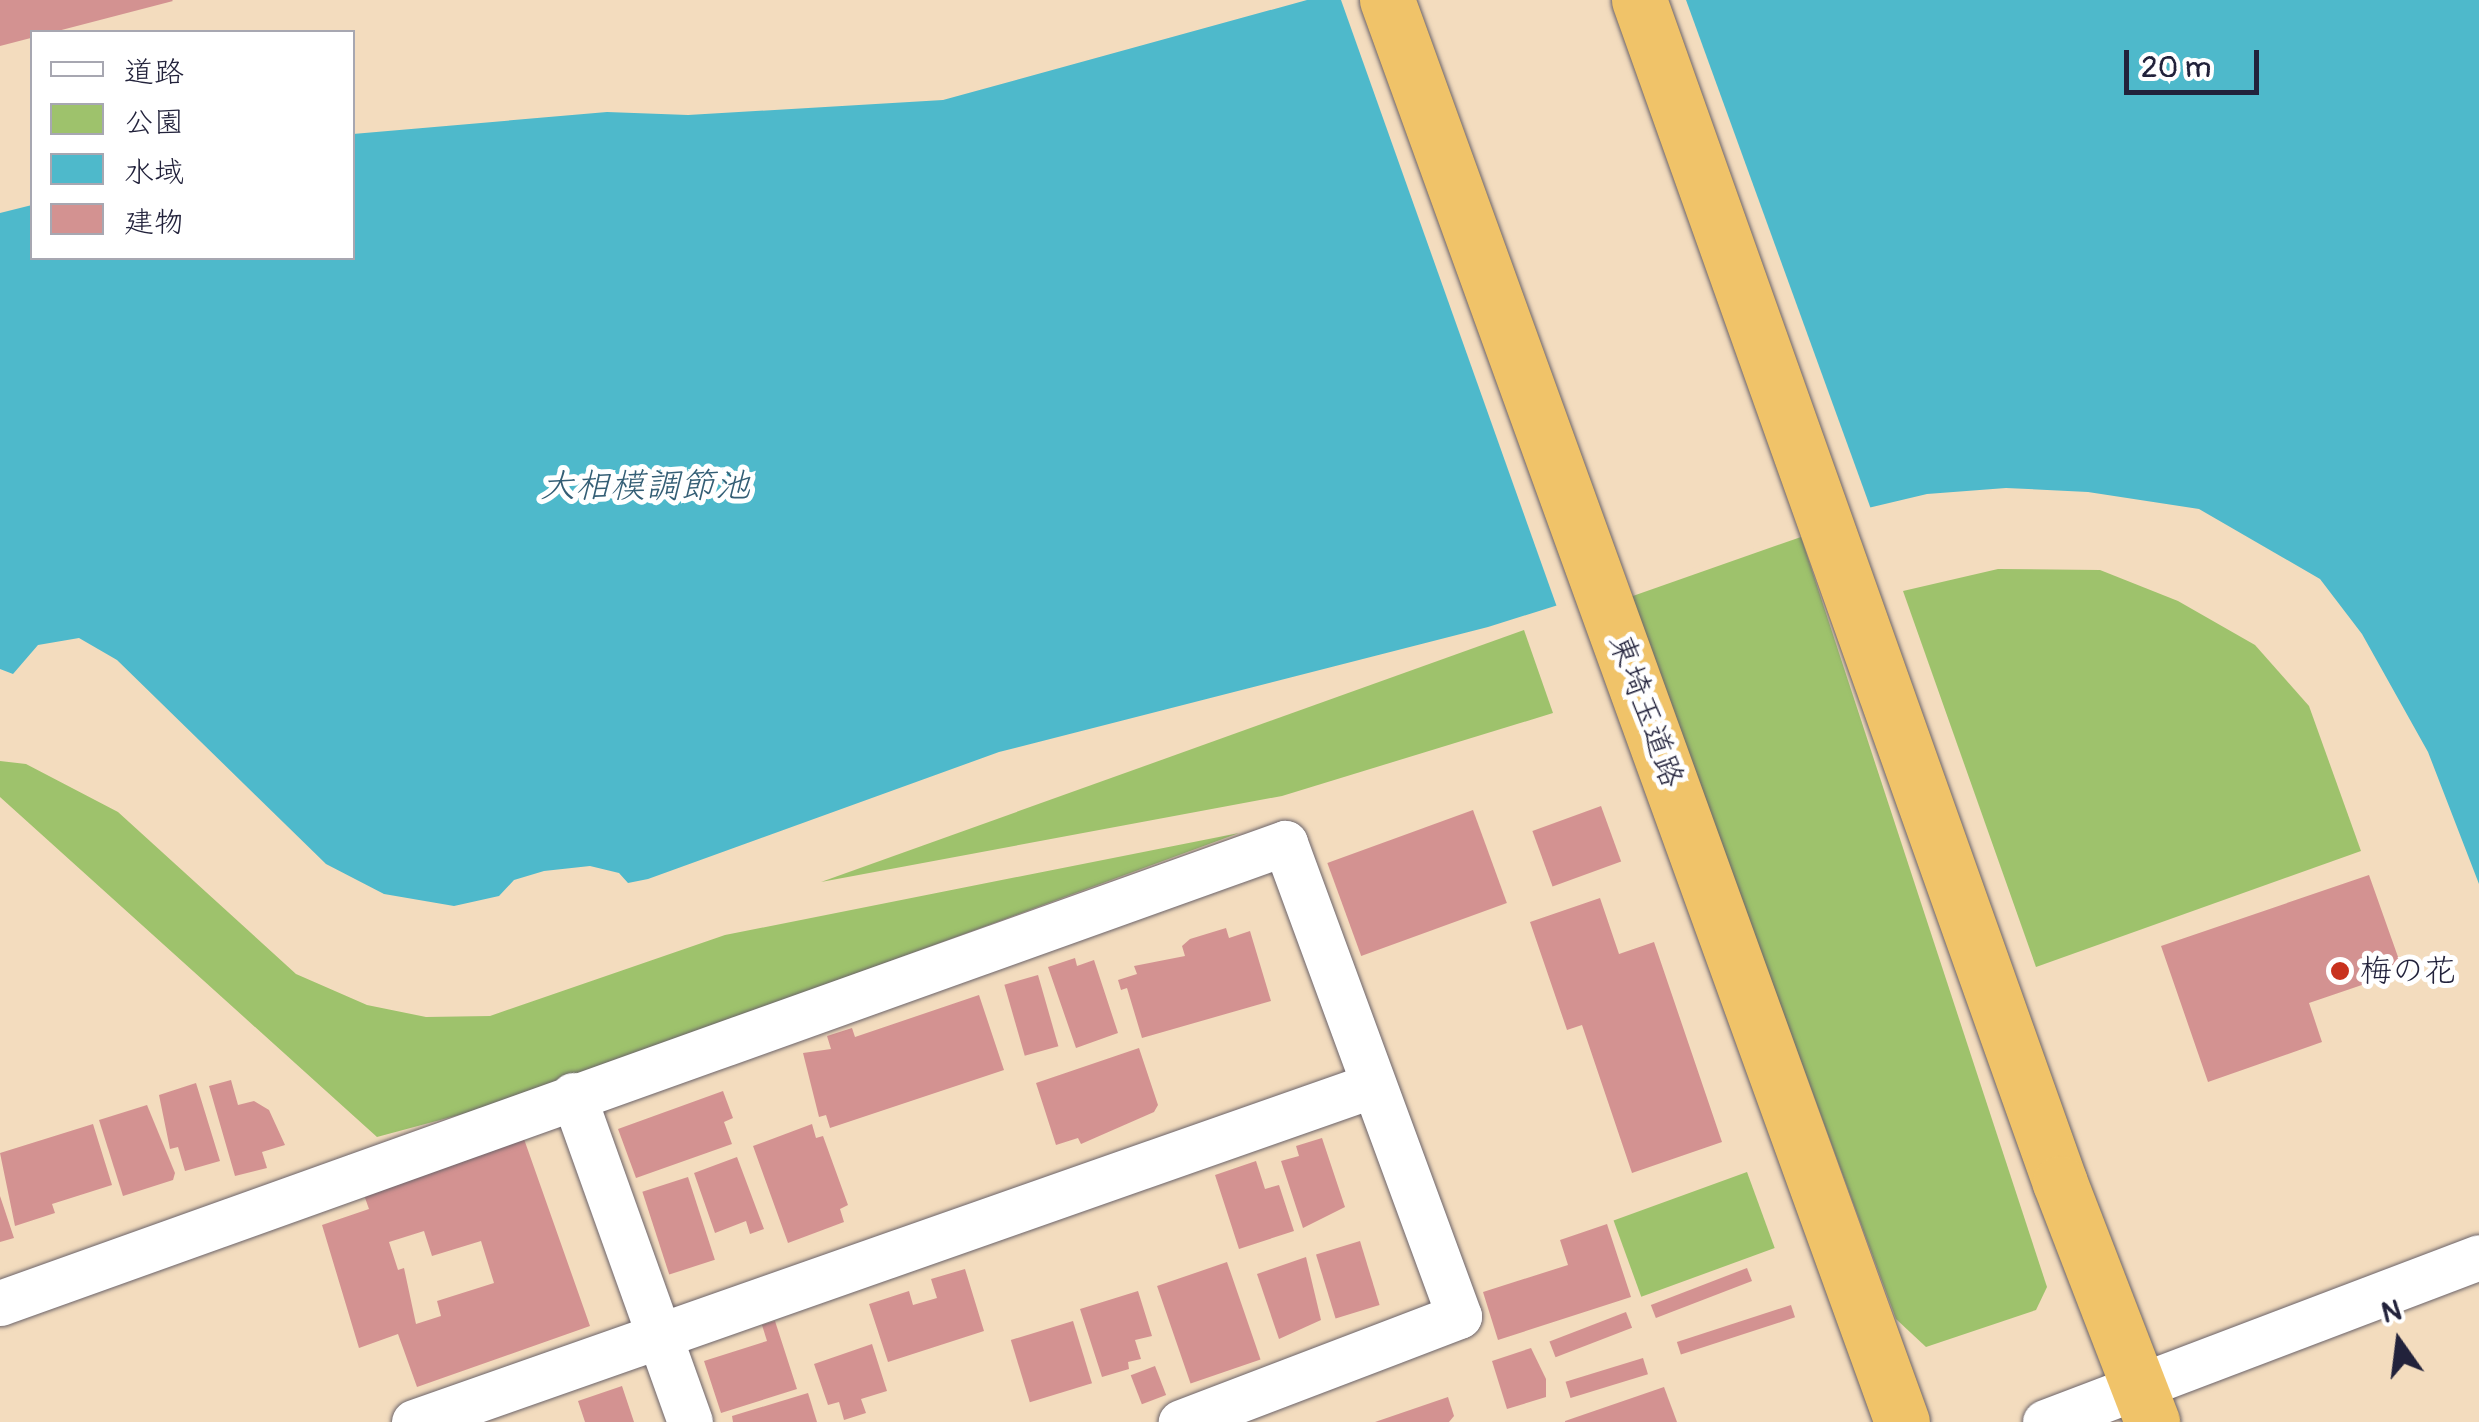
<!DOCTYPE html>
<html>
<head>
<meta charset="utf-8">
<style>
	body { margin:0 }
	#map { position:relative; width:2479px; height:1422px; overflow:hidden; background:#f3dcbe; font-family:Pangolin,"Klee One",sans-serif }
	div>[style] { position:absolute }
	.green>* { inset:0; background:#9ec26c; transform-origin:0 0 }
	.water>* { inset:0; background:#4eb9cb }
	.pier>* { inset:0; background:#f3dcbe }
	.building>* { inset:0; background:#d39291; transform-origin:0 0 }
	.roads { filter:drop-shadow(0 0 2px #6b6369) drop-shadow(0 0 2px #6b6369) }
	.minor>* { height:45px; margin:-22.5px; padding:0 22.5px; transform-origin:22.5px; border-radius:22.5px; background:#fff }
	.highway>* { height:55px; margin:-27.5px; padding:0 27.5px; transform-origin:27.5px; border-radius:27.5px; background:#f0c369 }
	.dots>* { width:28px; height:28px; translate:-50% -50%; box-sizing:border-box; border:5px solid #fff; border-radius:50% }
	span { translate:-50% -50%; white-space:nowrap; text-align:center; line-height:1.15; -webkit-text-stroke:10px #fff; paint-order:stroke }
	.street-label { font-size:32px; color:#22223b }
	.poi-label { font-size:32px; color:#22223b }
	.left { translate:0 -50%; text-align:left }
	.water-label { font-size:35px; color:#345e75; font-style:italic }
	.legend { position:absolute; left:30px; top:30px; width:325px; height:230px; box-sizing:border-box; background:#fff; border:2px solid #a7a7b1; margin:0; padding:12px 18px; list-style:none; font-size:30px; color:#22223b }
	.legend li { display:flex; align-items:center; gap:20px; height:50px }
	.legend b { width:50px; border:2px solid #a7a7b1 }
	.north { position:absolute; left:2349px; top:1292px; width:100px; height:100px; -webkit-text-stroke:8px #fff; paint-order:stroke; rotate:346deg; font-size:28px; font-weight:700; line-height:40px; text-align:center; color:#22223b }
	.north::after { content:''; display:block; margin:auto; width:35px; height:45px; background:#22223b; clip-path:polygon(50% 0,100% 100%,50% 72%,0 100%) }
	.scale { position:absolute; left:2124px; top:50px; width:135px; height:45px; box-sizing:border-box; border:5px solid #22223b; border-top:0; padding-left:12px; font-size:30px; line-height:35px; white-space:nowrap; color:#22223b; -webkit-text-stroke:8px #fff; paint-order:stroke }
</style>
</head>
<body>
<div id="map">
	<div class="green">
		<i style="clip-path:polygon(1801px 537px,2047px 1287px,2036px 1310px,1926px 1347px,1896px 1319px,1630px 597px)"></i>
		<i style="clip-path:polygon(1998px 569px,2100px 570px,2178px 601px,2255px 645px,2309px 706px,2361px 851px,2036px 967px,1903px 591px)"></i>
		<i style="clip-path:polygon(1524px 630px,1553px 713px,1282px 796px,821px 882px)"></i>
		<i style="clip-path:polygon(0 761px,26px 764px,118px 812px,296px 974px,367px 1005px,426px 1017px,490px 1016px,725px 935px,1239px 833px,507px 1102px,377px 1137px,0 797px)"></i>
		<i style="left:1747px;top:1172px;width:81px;height:142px;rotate:70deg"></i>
	</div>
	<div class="water">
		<i style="clip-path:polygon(1307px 0,2479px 0,2479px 884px,2428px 752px,2362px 634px,2320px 579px,2199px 509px,2088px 492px,2006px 488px,1927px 494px,1868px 508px,1488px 627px,999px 752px,648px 879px,628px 883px,619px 873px,590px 866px,544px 871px,514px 880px,499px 896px,454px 906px,384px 894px,326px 864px,117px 660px,79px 638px,38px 645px,13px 674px,0 669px,0 213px,32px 205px,32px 258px,352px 258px,353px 134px,607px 112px,688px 115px,943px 100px)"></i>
	</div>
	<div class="pier">
		<i style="clip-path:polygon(1341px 0,1686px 0,1872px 512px,1558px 610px)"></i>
	</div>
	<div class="building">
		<i style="clip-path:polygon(0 0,172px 0,173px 1px,0 46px)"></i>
		<i style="left:1601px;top:806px;width:59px;height:73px;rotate:70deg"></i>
		<i style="left:1473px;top:810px;width:99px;height:155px;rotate:70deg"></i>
		<i style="clip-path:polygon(2369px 875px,2403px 971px,2309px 1003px,2322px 1042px,2208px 1082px,2161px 946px)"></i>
		<i style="clip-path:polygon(1600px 898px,1619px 954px,1654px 942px,1722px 1142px,1632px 1173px,1582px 1025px,1567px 1030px,1530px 922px)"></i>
		<i style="clip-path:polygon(1226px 928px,1229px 938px,1250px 931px,1271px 1001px,1142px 1038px,1127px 988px,1121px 990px,1118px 980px,1137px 974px,1134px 966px,1185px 956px,1182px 946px,1190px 939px)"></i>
		<i style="clip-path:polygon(1075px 958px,1077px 966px,1094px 960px,1118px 1033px,1076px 1048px,1048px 967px)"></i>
		<i style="left:1038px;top:975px;width:74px;height:35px;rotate:74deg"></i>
		<i style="clip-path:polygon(979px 995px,1004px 1070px,830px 1128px,826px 1115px,819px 1117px,803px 1053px,831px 1049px,827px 1036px,852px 1028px,855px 1037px)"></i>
		<i style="clip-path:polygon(1139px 1048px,1158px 1105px,1154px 1112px,1081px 1144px,1078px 1138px,1056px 1145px,1036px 1083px)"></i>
		<i style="clip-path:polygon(231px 1080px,238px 1105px,254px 1101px,269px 1110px,285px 1145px,262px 1152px,267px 1168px,235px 1176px,209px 1086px)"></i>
		<i style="clip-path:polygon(196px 1083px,220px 1161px,185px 1171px,178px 1147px,170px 1149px,159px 1095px)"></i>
		<i style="clip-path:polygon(723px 1091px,733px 1118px,724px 1122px,732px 1144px,636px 1178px,618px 1129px)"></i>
		<i style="clip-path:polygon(147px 1105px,175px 1173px,173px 1180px,123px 1196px,99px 1120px)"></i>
		<i style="clip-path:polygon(93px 1124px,112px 1185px,52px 1204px,55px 1213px,15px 1226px,0 1153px)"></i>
		<i style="clip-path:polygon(812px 1124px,816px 1138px,823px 1136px,848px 1205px,840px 1209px,844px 1222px,788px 1243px,753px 1146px)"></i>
		<i style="clip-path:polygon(1322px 1138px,1345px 1207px,1303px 1228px,1281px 1161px,1299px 1156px,1296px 1146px)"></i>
		<i style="clip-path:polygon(evenodd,524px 1139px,590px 1326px,417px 1387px,398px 1334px,359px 1348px,322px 1225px,369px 1209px,364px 1195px,524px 1139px,424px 1231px,432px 1256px,481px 1241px,494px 1283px,437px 1301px,441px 1316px,416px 1324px,404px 1268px,398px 1270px,389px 1242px,424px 1231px)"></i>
		<i style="clip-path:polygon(737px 1157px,764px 1229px,750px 1234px,746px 1221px,715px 1233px,694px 1173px)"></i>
		<i style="clip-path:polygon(1256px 1161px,1265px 1189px,1279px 1185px,1294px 1231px,1239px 1249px,1215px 1175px)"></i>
		<i style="left:688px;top:1177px;width:87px;height:48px;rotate:72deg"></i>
		<i style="clip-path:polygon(0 1196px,14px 1238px,0 1242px)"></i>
		<i style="clip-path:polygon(1607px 1224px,1631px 1297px,1498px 1340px,1483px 1292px,1568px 1265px,1560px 1240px)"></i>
		<i style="left:1360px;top:1241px;width:67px;height:46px;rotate:73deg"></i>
		<i style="clip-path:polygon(1306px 1257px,1321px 1320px,1279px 1339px,1257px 1274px)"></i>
		<i style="left:1227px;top:1262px;width:103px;height:74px;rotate:71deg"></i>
		<i style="left:1747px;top:1268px;width:14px;height:103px;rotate:69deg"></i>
		<i style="clip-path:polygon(965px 1269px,984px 1331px,888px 1362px,869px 1304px,909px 1291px,913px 1305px,937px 1298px,931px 1279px)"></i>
		<i style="clip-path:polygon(1138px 1291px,1152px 1336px,1135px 1340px,1141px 1359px,1128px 1362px,1129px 1369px,1102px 1377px,1080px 1309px)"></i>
		<i style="left:1791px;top:1305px;width:13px;height:120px;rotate:72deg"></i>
		<i style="left:1626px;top:1312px;width:17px;height:82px;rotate:69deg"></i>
		<i style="clip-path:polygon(775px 1321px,797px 1389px,721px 1413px,704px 1361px,767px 1341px,762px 1325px)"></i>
		<i style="left:1073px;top:1321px;width:65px;height:65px;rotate:73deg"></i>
		<i style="clip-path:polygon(872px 1344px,887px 1391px,861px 1399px,866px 1413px,844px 1420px,839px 1402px,828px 1405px,814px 1364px)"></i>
		<i style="clip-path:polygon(1531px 1348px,1546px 1379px,1546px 1397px,1507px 1409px,1492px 1361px)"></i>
		<i style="left:1643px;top:1358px;width:17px;height:81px;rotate:73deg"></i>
		<i style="left:1155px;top:1366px;width:31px;height:26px;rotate:69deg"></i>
		<i style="clip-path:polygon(622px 1386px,634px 1422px,585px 1422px,578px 1401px)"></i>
		<i style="clip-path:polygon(1664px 1387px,1677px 1422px,1565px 1422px,1565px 1421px)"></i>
		<i style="clip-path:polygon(808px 1393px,817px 1422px,733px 1422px,732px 1416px)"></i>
		<i style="clip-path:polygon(1448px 1397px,1454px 1416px,1449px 1422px,1375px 1422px)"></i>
	</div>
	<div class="roads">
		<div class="minor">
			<i style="left:573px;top:1095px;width:347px;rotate:70.3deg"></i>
			<i style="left:0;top:1303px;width:1365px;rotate:-19.7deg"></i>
			<i style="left:1285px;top:843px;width:504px;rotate:69.8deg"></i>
			<i style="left:1459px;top:1316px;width:298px;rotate:159.1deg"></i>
			<i style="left:414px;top:1422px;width:1016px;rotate:-19.36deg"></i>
			<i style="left:2045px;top:1422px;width:464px;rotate:-20.8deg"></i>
		</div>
		<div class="highway">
			<i style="left:1387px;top:0;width:1512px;rotate:70.09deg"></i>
			<i style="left:1639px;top:0;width:1256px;rotate:70.41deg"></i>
			<i style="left:2060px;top:1183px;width:256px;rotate:68.9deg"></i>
		</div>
	</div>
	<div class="dots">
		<i style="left:2340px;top:971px;background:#c8321e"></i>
	</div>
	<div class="street-label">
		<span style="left:1646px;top:711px;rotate:70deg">東埼玉道路</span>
	</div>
	<div class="poi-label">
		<span class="left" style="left:2360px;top:971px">梅の花</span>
	</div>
	<div class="water-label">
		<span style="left:645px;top:486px">大相模調節池</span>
	</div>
	<ul class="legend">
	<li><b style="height:12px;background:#fff"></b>道路</li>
	<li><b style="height:28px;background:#9ec26c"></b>公園</li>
	<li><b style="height:28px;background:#4eb9cb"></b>水域</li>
	<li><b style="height:28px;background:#d39291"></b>建物</li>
	</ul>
	<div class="north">N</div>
	<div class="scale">20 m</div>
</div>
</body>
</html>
